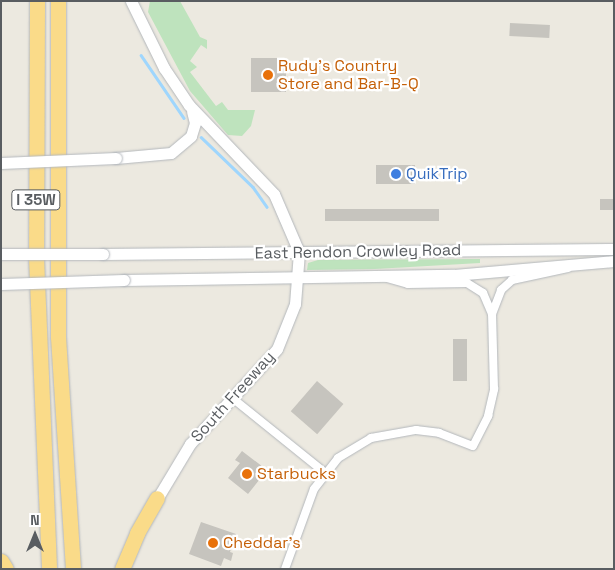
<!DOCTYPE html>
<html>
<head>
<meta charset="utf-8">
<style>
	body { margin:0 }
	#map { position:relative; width:615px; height:570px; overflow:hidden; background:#ece9e0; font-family:"Space Grotesk",sans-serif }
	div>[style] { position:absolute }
	.green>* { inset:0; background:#bee3bd }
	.stream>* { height:2.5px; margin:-1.25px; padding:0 1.25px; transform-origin:1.25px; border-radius:1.25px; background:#9fd6fd }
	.building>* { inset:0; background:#c6c4be; transform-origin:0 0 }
	.roads { filter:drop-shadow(0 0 1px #b3b7bb) drop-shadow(0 0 1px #b3b7bb) }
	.street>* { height:8px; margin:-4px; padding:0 4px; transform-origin:4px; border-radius:4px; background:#fff }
	.secondary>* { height:11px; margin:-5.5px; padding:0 5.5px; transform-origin:5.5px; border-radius:5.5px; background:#fff }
	.highway>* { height:15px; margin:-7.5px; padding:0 7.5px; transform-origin:7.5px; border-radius:7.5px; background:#fadb89 }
	.bridges { filter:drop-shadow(0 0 1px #b4b8bd) drop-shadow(0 0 1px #b4b8bd) }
	.secondary-bridge>* { height:11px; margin:-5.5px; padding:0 5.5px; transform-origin:5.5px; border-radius:5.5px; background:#fff }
	.dots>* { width:14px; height:14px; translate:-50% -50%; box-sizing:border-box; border:2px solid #fff; border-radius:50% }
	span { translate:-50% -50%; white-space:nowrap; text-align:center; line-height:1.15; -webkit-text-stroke:4.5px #fff; paint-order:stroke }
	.shield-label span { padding:1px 4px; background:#fff; border:1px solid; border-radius:4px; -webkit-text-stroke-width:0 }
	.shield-label { font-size:15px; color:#595d61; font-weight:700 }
	.food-label { font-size:16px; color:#c56008 }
	.left { translate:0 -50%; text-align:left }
	.shop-label { font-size:16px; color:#366cbe }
	.street-label { font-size:16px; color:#595d61 }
	.frame { position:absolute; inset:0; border:2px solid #595d61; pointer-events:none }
	.north { position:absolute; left:10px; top:510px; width:50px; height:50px; -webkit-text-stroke:4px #fff; paint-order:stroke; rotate:0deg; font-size:14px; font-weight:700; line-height:20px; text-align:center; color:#595d61 }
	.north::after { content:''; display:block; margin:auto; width:18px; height:22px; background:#595d61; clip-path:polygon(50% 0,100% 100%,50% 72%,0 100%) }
</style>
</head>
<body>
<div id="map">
	<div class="green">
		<i style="clip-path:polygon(150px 1px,180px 1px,200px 37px,207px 40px,207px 49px,201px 45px,190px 61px,197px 67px,190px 72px,216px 106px,222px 102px,228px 110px,255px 110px,251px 126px,242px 136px,228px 135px,190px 91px,148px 12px)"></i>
		<i style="clip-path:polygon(480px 259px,480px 263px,375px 269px,307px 270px,308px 263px,318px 260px)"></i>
	</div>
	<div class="stream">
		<i style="left:141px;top:55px;width:76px;rotate:55.7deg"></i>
		<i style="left:201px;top:137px;width:72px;rotate:43.9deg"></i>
		<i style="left:253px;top:187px;width:24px;rotate:55deg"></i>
	</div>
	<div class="building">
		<i style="left:510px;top:23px;width:40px;height:13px;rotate:3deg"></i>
		<i style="left:251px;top:58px;width:35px;height:34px"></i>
		<i style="left:376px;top:165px;width:39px;height:19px"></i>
		<i style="left:600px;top:199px;width:14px;height:11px"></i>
		<i style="left:439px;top:209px;width:12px;height:114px;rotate:90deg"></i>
		<i style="left:453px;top:339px;width:14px;height:42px"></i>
		<i style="left:317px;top:381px;width:35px;height:40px;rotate:41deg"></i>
		<i style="clip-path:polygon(242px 451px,267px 470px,248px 494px,228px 478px,240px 463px,235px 460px)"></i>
		<i style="clip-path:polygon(201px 522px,236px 534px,230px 552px,233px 553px,231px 561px,224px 558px,221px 566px,189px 554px)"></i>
	</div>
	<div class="roads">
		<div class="street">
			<i style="left:492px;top:314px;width:26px;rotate:-69deg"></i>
			<i style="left:501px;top:290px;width:15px;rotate:-42deg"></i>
			<i style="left:512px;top:280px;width:57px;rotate:-12.1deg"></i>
			<i style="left:231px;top:397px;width:119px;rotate:38.9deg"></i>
			<i style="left:285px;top:569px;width:85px;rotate:-70.1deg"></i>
			<i style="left:314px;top:489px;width:39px;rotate:-52deg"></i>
			<i style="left:338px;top:458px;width:39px;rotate:-31deg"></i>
			<i style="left:371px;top:438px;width:46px;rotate:-10.1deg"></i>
			<i style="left:416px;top:430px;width:23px;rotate:7deg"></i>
			<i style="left:439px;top:433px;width:36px;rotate:21deg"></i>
			<i style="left:473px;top:446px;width:34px;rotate:-63deg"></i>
			<i style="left:488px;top:416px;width:28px;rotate:-77deg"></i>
			<i style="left:494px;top:389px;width:75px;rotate:-91.5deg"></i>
			<i style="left:492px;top:314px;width:23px;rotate:-113deg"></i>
			<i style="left:483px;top:293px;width:19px;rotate:-148deg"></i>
			<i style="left:467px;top:283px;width:59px;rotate:179deg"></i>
			<i style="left:408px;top:284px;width:22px;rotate:-164deg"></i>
		</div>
		<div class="secondary">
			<i style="left:131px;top:1px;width:75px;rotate:63.8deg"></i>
			<i style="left:164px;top:68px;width:45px;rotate:56deg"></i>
			<i style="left:189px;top:105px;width:123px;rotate:46.3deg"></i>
			<i style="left:274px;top:194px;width:63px;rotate:66.7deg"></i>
			<i style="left:299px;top:252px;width:52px;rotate:94.4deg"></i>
			<i style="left:295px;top:304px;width:48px;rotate:111.8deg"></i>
			<i style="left:277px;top:349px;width:129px;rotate:132.5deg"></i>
			<i style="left:190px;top:444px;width:70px;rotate:121deg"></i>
			<i style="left:116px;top:158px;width:55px;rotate:-5.2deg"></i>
			<i style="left:171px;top:153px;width:26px;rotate:-40deg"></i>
			<i style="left:191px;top:136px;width:14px;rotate:-73deg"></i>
			<i style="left:195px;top:123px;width:12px;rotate:-104deg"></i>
			<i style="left:103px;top:254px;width:511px;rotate:-0.56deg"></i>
			<i style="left:124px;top:280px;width:330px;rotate:-0.9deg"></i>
			<i style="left:454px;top:275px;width:161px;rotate:-5deg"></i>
		</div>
		<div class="highway">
			<i style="left:37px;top:1px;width:256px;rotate:90.2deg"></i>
			<i style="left:36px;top:257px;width:312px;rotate:87.6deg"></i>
			<i style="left:58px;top:1px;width:336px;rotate:90deg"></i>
			<i style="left:58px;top:337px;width:232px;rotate:86.3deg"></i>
			<i style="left:1px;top:561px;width:9px;rotate:58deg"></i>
			<i style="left:122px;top:569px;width:39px;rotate:-67deg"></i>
			<i style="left:137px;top:533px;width:40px;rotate:-60.3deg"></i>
		</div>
	</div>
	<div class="bridges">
		<div class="secondary-bridge">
			<i style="left:1px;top:163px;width:115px;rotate:-2.5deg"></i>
			<i style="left:1px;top:254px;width:102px"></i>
			<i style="left:1px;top:284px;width:123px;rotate:-1.9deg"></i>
		</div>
	</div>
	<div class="dots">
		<i style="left:268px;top:75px;background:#e8710a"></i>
		<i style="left:396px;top:174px;background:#3f7fe0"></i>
		<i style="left:247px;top:474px;background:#e8710a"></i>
		<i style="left:213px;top:543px;background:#e8710a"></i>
	</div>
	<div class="shield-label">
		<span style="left:36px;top:200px">I 35W</span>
	</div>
	<div class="food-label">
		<span class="left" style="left:278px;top:75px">Rudy's Country<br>Store and Bar-B-Q</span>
		<span class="left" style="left:257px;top:474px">Starbucks</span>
		<span class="left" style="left:223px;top:543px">Cheddar's</span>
	</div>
	<div class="shop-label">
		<span class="left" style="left:406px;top:174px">QuikTrip</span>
	</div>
	<div class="street-label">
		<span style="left:358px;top:252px;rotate:-1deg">East Rendon Crowley Road</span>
		<span style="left:233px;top:397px;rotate:-48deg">South Freeway</span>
	</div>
	<div class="frame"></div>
	<div class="north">N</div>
</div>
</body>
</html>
